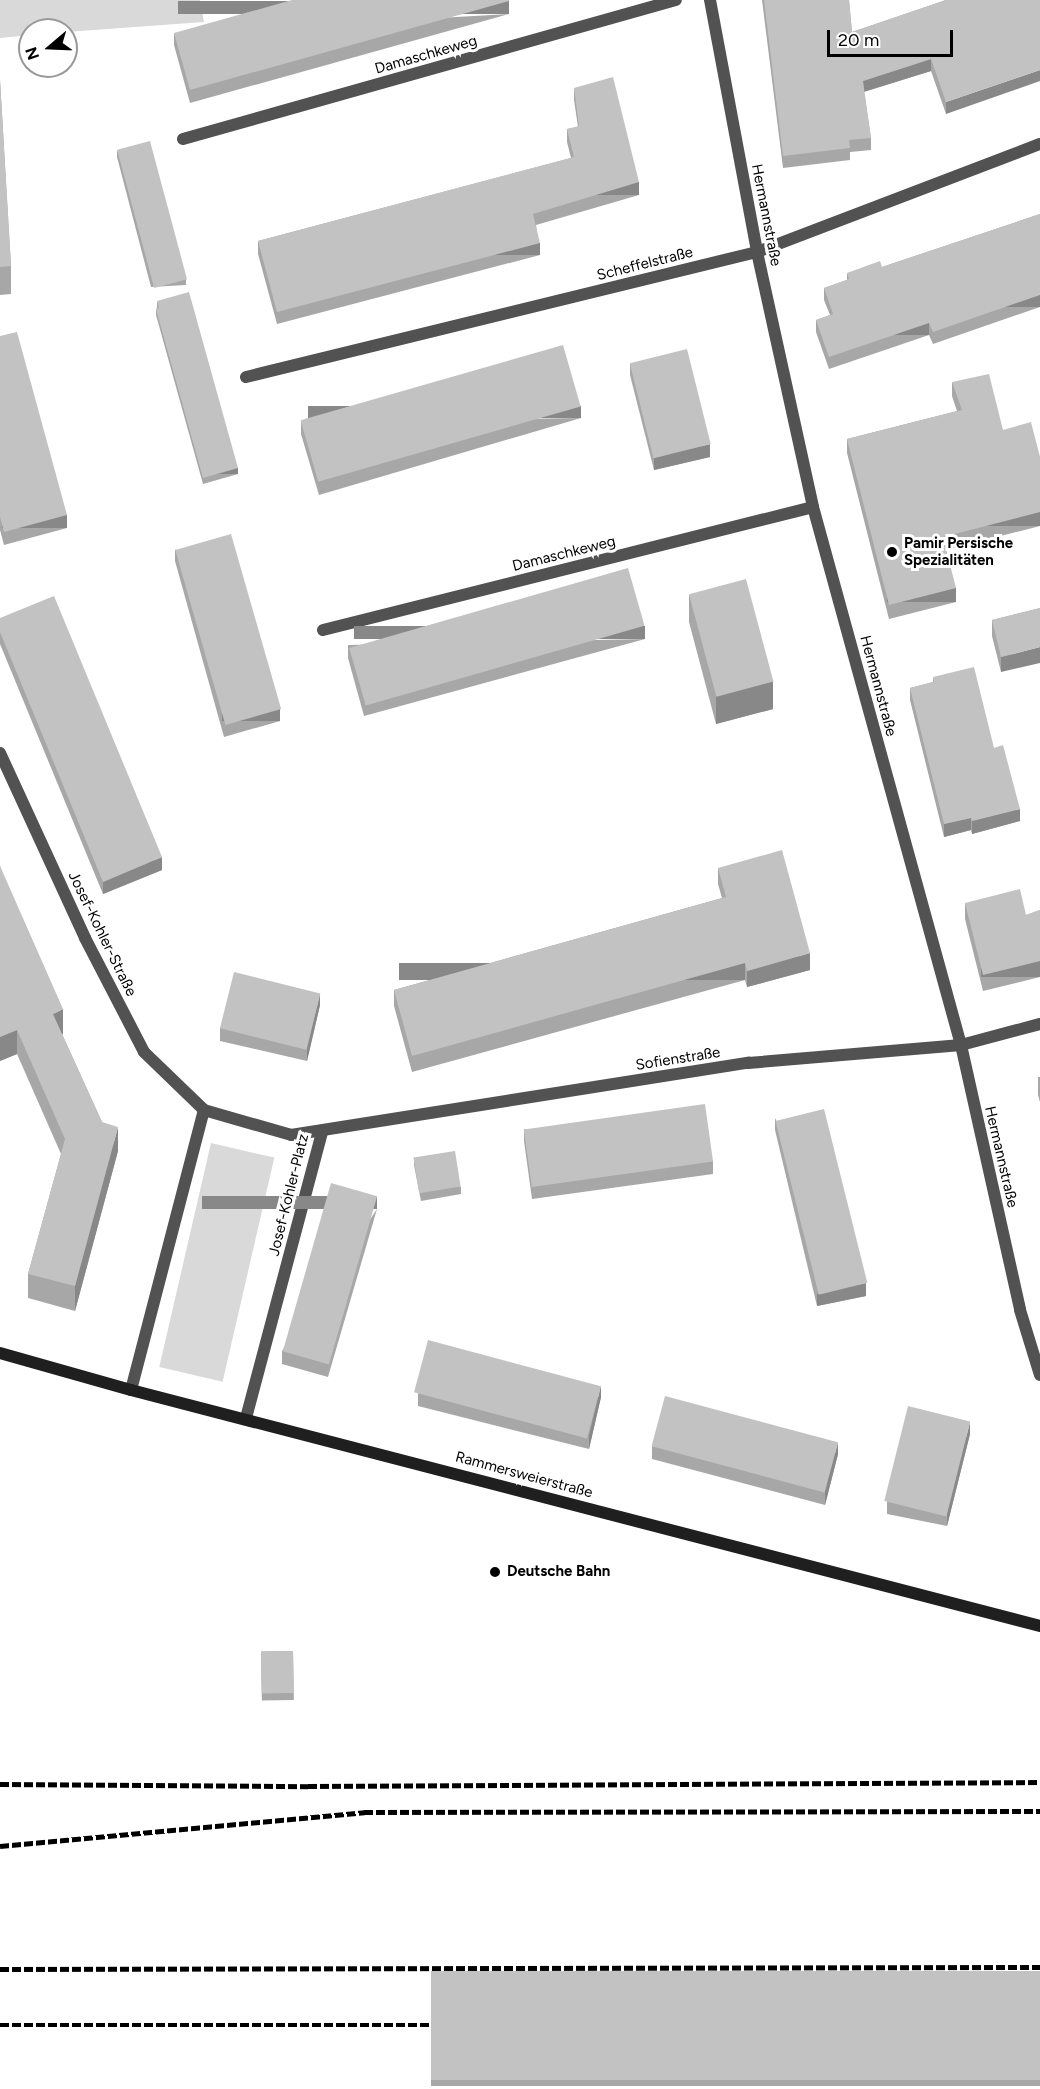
<!DOCTYPE html>
<html>
<head>
<meta charset="utf-8">
<style>
	body { margin:0 }
	#map { position:relative; width:1040px; height:2089px; overflow:hidden; background:#fff; font-family:Figtree,sans-serif }
	div>[style] { position:absolute }
	.green>* { inset:0; background:#d9d9d9; transform-origin:0 0 }
	.street>* { height:12px; margin:-6px; padding:0 6px; transform-origin:6px; border-radius:6px; background:#525252 }
	.secondary>* { height:12px; margin:-6px; padding:0 6px; transform-origin:6px; border-radius:6px; background:#1f1f1f }
	.rail>* { height:4.5px; margin-top:-2.25px; transform-origin:0; background:repeating-linear-gradient(90deg,#000 0 9px,transparent 0 12px) }
	.wall>* { inset:0; background:#a7a7a7; transform-origin:0 0 }
	.shaded-wall>* { inset:0; background:#888; transform-origin:0 0 }
	.building>* { inset:0; background:#c2c2c2; transform-origin:0 0 }
	.dots>* { width:16px; height:16px; translate:-50% -50%; box-sizing:border-box; border:3px solid #fff; border-radius:50% }
	span { translate:-50% -50%; white-space:nowrap; text-align:center; line-height:1.15; -webkit-text-stroke:6px #fff; paint-order:stroke }
	.street-label { font-size:15px; color:#000 }
	.poi-label { font-size:15px; color:#000; font-weight:700 }
	.left { translate:0 -50%; text-align:left }
	.north { position:absolute; left:18px; top:18px; width:60px; height:60px; box-sizing:border-box; background:#fff; border:2px solid #999; border-radius:50%; rotate:251deg; font-size:16px; font-weight:700; line-height:24px; text-align:center; color:#000 }
	.north::after { content:''; display:block; margin:auto; width:21px; height:27px; background:#000; clip-path:polygon(50% 0,100% 100%,50% 72%,0 100%) }
	.scale { position:absolute; left:827px; top:30px; width:126px; height:27px; box-sizing:border-box; border:3px solid #000; border-top:0; padding-left:8px; font-size:18px; line-height:21px; white-space:nowrap; color:#000; -webkit-text-stroke:4px #fff; paint-order:stroke }
</style>
</head>
<body>
<div id="map">
	<div class="green">
		<i style="clip-path:polygon(0 0,200px 0,204px 22px,66px 32px,66px 30px,30px 30px,30px 35px,0 38px)"></i>
		<i style="left:211px;top:1143px;width:65px;height:230px;rotate:13deg"></i>
	</div>
	<div class="street">
		<i style="left:710px;top:0;width:256px;rotate:79.4deg"></i>
		<i style="left:757px;top:252px;width:261px;rotate:77.6deg"></i>
		<i style="left:813px;top:507px;width:558px;rotate:74.62deg"></i>
		<i style="left:961px;top:1045px;width:271px;rotate:77.4deg"></i>
		<i style="left:1020px;top:1310px;width:68px;rotate:72.9deg"></i>
		<i style="left:183px;top:139px;width:512px;rotate:-15.75deg"></i>
		<i style="left:246px;top:377px;width:526px;rotate:-13.75deg"></i>
		<i style="left:757px;top:252px;width:303px;rotate:-20.9deg"></i>
		<i style="left:323px;top:630px;width:505px;rotate:-14.09deg"></i>
		<i style="left:0;top:753px;width:204px;rotate:65.3deg"></i>
		<i style="left:85px;top:938px;width:128px;rotate:62.6deg"></i>
		<i style="left:144px;top:1052px;width:83px;rotate:44deg"></i>
		<i style="left:204px;top:1110px;width:91px;rotate:16deg"></i>
		<i style="left:291px;top:1135px;width:463px;rotate:-9deg"></i>
		<i style="left:748px;top:1063px;width:214px;rotate:-4.8deg"></i>
		<i style="left:961px;top:1045px;width:82px;rotate:-14.9deg"></i>
		<i style="left:131px;top:1390px;width:289px;rotate:-75.4deg"></i>
		<i style="left:246px;top:1418px;width:296px;rotate:-75.1deg"></i>
	</div>
	<div class="secondary">
		<i style="left:0;top:1353px;width:136px;rotate:15.8deg"></i>
		<i style="left:131px;top:1390px;width:939px;rotate:14.55deg"></i>
	</div>
	<div class="rail">
		<i style="left:0;top:1784px;width:308px;rotate:0.4deg"></i>
		<i style="left:308px;top:1786px;width:732px;rotate:-0.31deg"></i>
		<i style="left:0;top:1846px;width:366px;rotate:-5.3deg"></i>
		<i style="left:364px;top:1812px;width:676px;rotate:-0.08deg"></i>
		<i style="left:0;top:1969px;width:1040px;rotate:-0.11deg"></i>
		<i style="left:0;top:2025px;width:449px"></i>
	</div>
	<div class="wall">
		<i style="clip-path:polygon(762px 0,849px 0,852px 32px,946px 0,946px 114px,931px 71px,864px 92px,871px 138px,871px 150px,850px 152px,850px 160px,783px 168px)"></i>
		<i style="clip-path:polygon(509px 14px,190px 103px,174px 45px,174px 33px)"></i>
		<i style="clip-path:polygon(0 80px,11px 266px,11px 294px,0 295px)"></i>
		<i style="clip-path:polygon(574px 88px,639px 195px,536px 225px,540px 255px,277px 324px,258px 254px,258px 241px,571px 158px,567px 142px,567px 129px,578px 127px,574px 100px)"></i>
		<i style="clip-path:polygon(117px 150px,186px 279px,186px 285px,151px 287px,117px 157px)"></i>
		<i style="clip-path:polygon(1040px 214px,1040px 307px,933px 344px,929px 335px,829px 369px,816px 332px,816px 320px,830px 315px,824px 300px,824px 288px,847px 280px,847px 273px,882px 267px)"></i>
		<i style="clip-path:polygon(157px 301px,238px 474px,203px 484px,156px 315px,156px 309px,157px 308px)"></i>
		<i style="clip-path:polygon(0 336px,67px 528px,4px 545px,0 530px)"></i>
		<i style="clip-path:polygon(630px 363px,710px 457px,654px 470px,630px 375px)"></i>
		<i style="clip-path:polygon(952px 382px,1003px 430px,1040px 457px,1040px 526px,946px 550px,956px 602px,889px 619px,847px 453px,847px 439px,957px 411px,952px 396px)"></i>
		<i style="clip-path:polygon(581px 418px,319px 495px,301px 434px,301px 422px)"></i>
		<i style="clip-path:polygon(175px 549px,280px 721px,224px 737px,175px 561px)"></i>
		<i style="clip-path:polygon(689px 594px,773px 709px,716px 724px,689px 622px)"></i>
		<i style="clip-path:polygon(1040px 608px,1001px 672px,992px 636px,992px 620px)"></i>
		<i style="clip-path:polygon(0 618px,162px 870px,103px 894px,0 644px)"></i>
		<i style="clip-path:polygon(645px 639px,364px 716px,348px 658px,348px 645px)"></i>
		<i style="clip-path:polygon(933px 677px,994px 748px,1020px 821px,972px 834px,971px 830px,944px 837px,910px 700px,910px 688px,933px 682px)"></i>
		<i style="clip-path:polygon(0 866px,62px 1034px,102px 1122px,118px 1151px,75px 1311px,28px 1298px,28px 1274px,61px 1154px,17px 1054px,0 1061px)"></i>
		<i style="clip-path:polygon(718px 868px,810px 970px,747px 987px,745px 980px,412px 1072px,394px 1006px,394px 990px,722px 898px,718px 884px)"></i>
		<i style="clip-path:polygon(965px 903px,1026px 915px,1040px 910px,1040px 977px,983px 991px,965px 919px)"></i>
		<i style="clip-path:polygon(320px 1005px,307px 1061px,220px 1041px,220px 1028px)"></i>
		<i style="clip-path:polygon(1038px 1077px,1040px 1077px,1040px 1102px,1038px 1095px)"></i>
		<i style="clip-path:polygon(775px 1118px,866px 1296px,817px 1306px,775px 1130px)"></i>
		<i style="clip-path:polygon(524px 1129px,713px 1161px,713px 1174px,532px 1199px,524px 1141px)"></i>
		<i style="clip-path:polygon(414px 1159px,461px 1187px,461px 1194px,421px 1201px,414px 1165px)"></i>
		<i style="clip-path:polygon(377px 1209px,328px 1377px,282px 1364px,282px 1351px)"></i>
		<i style="clip-path:polygon(418px 1393px,601px 1397px,589px 1449px,418px 1406px)"></i>
		<i style="clip-path:polygon(970px 1434px,947px 1526px,887px 1514px,887px 1502px)"></i>
		<i style="clip-path:polygon(652px 1446px,838px 1454px,825px 1505px,652px 1459px)"></i>
		<i style="left:293px;top:1651px;width:49px;height:32px;rotate:89deg"></i>
		<i style="left:1040px;top:1971px;width:115px;height:609px;rotate:90deg"></i>
	</div>
	<div class="shaded-wall">
		<i style="left:509px;top:1px;width:13px;height:331px;rotate:90deg"></i>
		<i style="clip-path:polygon(931px 59px,931px 71px,863px 92px,863px 81px)"></i>
		<i style="clip-path:polygon(1040px 70px,1040px 81px,946px 114px,946px 102px)"></i>
		<i style="left:639px;top:182px;width:13px;height:111px;rotate:90deg"></i>
		<i style="left:540px;top:243px;width:12px;height:272px;rotate:90deg"></i>
		<i style="left:1040px;top:295px;width:12px;height:113px;rotate:90deg"></i>
		<i style="left:929px;top:323px;width:12px;height:106px;rotate:90deg"></i>
		<i style="left:581px;top:406px;width:12px;height:273px;rotate:90deg"></i>
		<i style="clip-path:polygon(710px 444px,710px 457px,654px 470px,654px 458px)"></i>
		<i style="left:238px;top:468px;width:6px;height:36px;rotate:90deg"></i>
		<i style="left:1040px;top:512px;width:14px;height:100px;rotate:90deg"></i>
		<i style="left:67px;top:515px;width:13px;height:65px;rotate:90deg"></i>
		<i style="left:956px;top:588px;width:14px;height:69px;rotate:90deg"></i>
		<i style="left:645px;top:626px;width:13px;height:291px;rotate:90deg"></i>
		<i style="clip-path:polygon(1040px 647px,1040px 663px,1001px 672px,1001px 657px)"></i>
		<i style="clip-path:polygon(773px 681px,773px 709px,716px 724px,716px 696px)"></i>
		<i style="left:280px;top:709px;width:12px;height:58px;rotate:90deg"></i>
		<i style="clip-path:polygon(1020px 809px,1020px 821px,972px 834px,972px 821px)"></i>
		<i style="clip-path:polygon(971px 818px,971px 830px,944px 837px,944px 824px)"></i>
		<i style="clip-path:polygon(162px 857px,162px 870px,103px 894px,103px 882px)"></i>
		<i style="clip-path:polygon(810px 953px,810px 970px,747px 987px,747px 971px)"></i>
		<i style="left:1040px;top:961px;width:16px;height:59px;rotate:90deg"></i>
		<i style="left:745px;top:963px;width:17px;height:346px;rotate:90deg"></i>
		<i style="clip-path:polygon(320px 993px,320px 1005px,307px 1061px,307px 1049px)"></i>
		<i style="clip-path:polygon(63px 1009px,63px 1034px,53px 1038px,53px 1014px)"></i>
		<i style="clip-path:polygon(17px 1030px,17px 1054px,0 1061px,0 1037px)"></i>
		<i style="clip-path:polygon(118px 1127px,118px 1151px,75px 1311px,75px 1286px)"></i>
		<i style="left:377px;top:1196px;width:13px;height:175px;rotate:90deg"></i>
		<i style="clip-path:polygon(866px 1283px,866px 1296px,817px 1306px,817px 1294px)"></i>
		<i style="clip-path:polygon(601px 1385px,601px 1397px,589px 1449px,589px 1436px)"></i>
		<i style="clip-path:polygon(970px 1422px,970px 1434px,947px 1526px,947px 1513px)"></i>
		<i style="clip-path:polygon(838px 1442px,838px 1454px,825px 1505px,825px 1492px)"></i>
	</div>
	<div class="building">
		<i style="clip-path:polygon(292px 0,509px 0,509px 1px,190px 90px,174px 33px)"></i>
		<i style="clip-path:polygon(764px 0,849px 0,852px 32px,946px 0,1040px 0,1040px 70px,946px 102px,931px 59px,863px 81px,871px 138px,849px 140px,850px 148px,783px 156px)"></i>
		<i style="clip-path:polygon(613px 77px,639px 182px,533px 214px,540px 243px,277px 312px,258px 241px,574px 157px,567px 129px,579px 126px,574px 88px)"></i>
		<i style="clip-path:polygon(0 80px,11px 266px,0 267px)"></i>
		<i style="left:150px;top:141px;width:143px;height:34px;rotate:75deg"></i>
		<i style="clip-path:polygon(1040px 214px,1040px 295px,933px 332px,929px 323px,829px 357px,816px 320px,833px 314px,824px 288px,849px 279px,847px 273px,880px 261px,882px 267px)"></i>
		<i style="clip-path:polygon(189px 292px,238px 468px,203px 478px,156px 309px,159px 308px,157px 301px)"></i>
		<i style="clip-path:polygon(17px 332px,67px 515px,4px 532px,0 517px,0 336px)"></i>
		<i style="left:563px;top:345px;width:64px;height:273px;rotate:74deg"></i>
		<i style="left:687px;top:349px;width:98px;height:59px;rotate:76deg"></i>
		<i style="clip-path:polygon(989px 374px,1003px 430px,1031px 422px,1040px 457px,1040px 512px,943px 537px,956px 588px,889px 605px,847px 439px,962px 410px,952px 382px)"></i>
		<i style="left:231px;top:534px;width:182px;height:58px;rotate:74deg"></i>
		<i style="left:628px;top:568px;width:60px;height:290px;rotate:74deg"></i>
		<i style="left:746px;top:579px;width:106px;height:59px;rotate:75deg"></i>
		<i style="clip-path:polygon(54px 596px,162px 857px,103px 882px,0 632px,0 618px)"></i>
		<i style="clip-path:polygon(1040px 608px,1040px 647px,1001px 657px,992px 620px)"></i>
		<i style="clip-path:polygon(974px 667px,994px 748px,1003px 745px,1020px 809px,972px 821px,971px 818px,944px 824px,910px 688px,934px 682px,933px 677px)"></i>
		<i style="clip-path:polygon(782px 850px,810px 953px,747px 971px,745px 963px,412px 1056px,394px 990px,726px 897px,718px 868px)"></i>
		<i style="clip-path:polygon(0 866px,63px 1009px,53px 1014px,102px 1122px,118px 1127px,75px 1286px,28px 1274px,65px 1139px,17px 1030px,0 1037px)"></i>
		<i style="clip-path:polygon(1020px 889px,1026px 915px,1040px 910px,1040px 961px,983px 975px,965px 903px)"></i>
		<i style="left:234px;top:972px;width:89px;height:58px;rotate:14deg"></i>
		<i style="left:705px;top:1104px;width:58px;height:183px;rotate:82deg"></i>
		<i style="left:824px;top:1109px;width:179px;height:50px;rotate:76deg"></i>
		<i style="left:455px;top:1151px;width:36px;height:42px;rotate:81deg"></i>
		<i style="left:331px;top:1183px;width:48px;height:175px;rotate:16deg"></i>
		<i style="left:428px;top:1340px;width:179px;height:54px;rotate:15deg"></i>
		<i style="left:665px;top:1396px;width:179px;height:52px;rotate:15deg"></i>
		<i style="left:908px;top:1406px;width:64px;height:98px;rotate:14deg"></i>
		<i style="left:293px;top:1651px;width:42px;height:32px;rotate:89deg"></i>
		<i style="left:1040px;top:1971px;width:109px;height:609px;rotate:90deg"></i>
	</div>
	<div class="dots">
		<i style="left:892px;top:552px;background:#000"></i>
		<i style="left:495px;top:1572px;background:#000"></i>
	</div>
	<div class="street-label">
		<span style="left:426px;top:55px;rotate:-16deg">Damaschkeweg</span>
		<span style="left:766px;top:215px;rotate:79deg">Hermannstraße</span>
		<span style="left:645px;top:264px;rotate:-14deg">Scheffelstraße</span>
		<span style="left:564px;top:554px;rotate:-14deg">Damaschkeweg</span>
		<span style="left:878px;top:686px;rotate:75deg">Hermannstraße</span>
		<span style="left:102px;top:934px;rotate:64deg">Josef-Kohler-Straße</span>
		<span style="left:678px;top:1059px;rotate:-9deg">Sofienstraße</span>
		<span style="left:1001px;top:1157px;rotate:77deg">Hermannstraße</span>
		<span style="left:289px;top:1195px;rotate:-76deg">Josef-Kohler-Platz</span>
		<span style="left:524px;top:1475px;rotate:15deg">Rammersweierstraße</span>
	</div>
	<div class="poi-label">
		<span class="left" style="left:904px;top:552px">Pamir Persische<br>Spezialitäten</span>
		<span class="left" style="left:507px;top:1572px">Deutsche Bahn</span>
	</div>
	<div class="north">N</div>
	<div class="scale">20 m</div>
</div>
</body>
</html>
